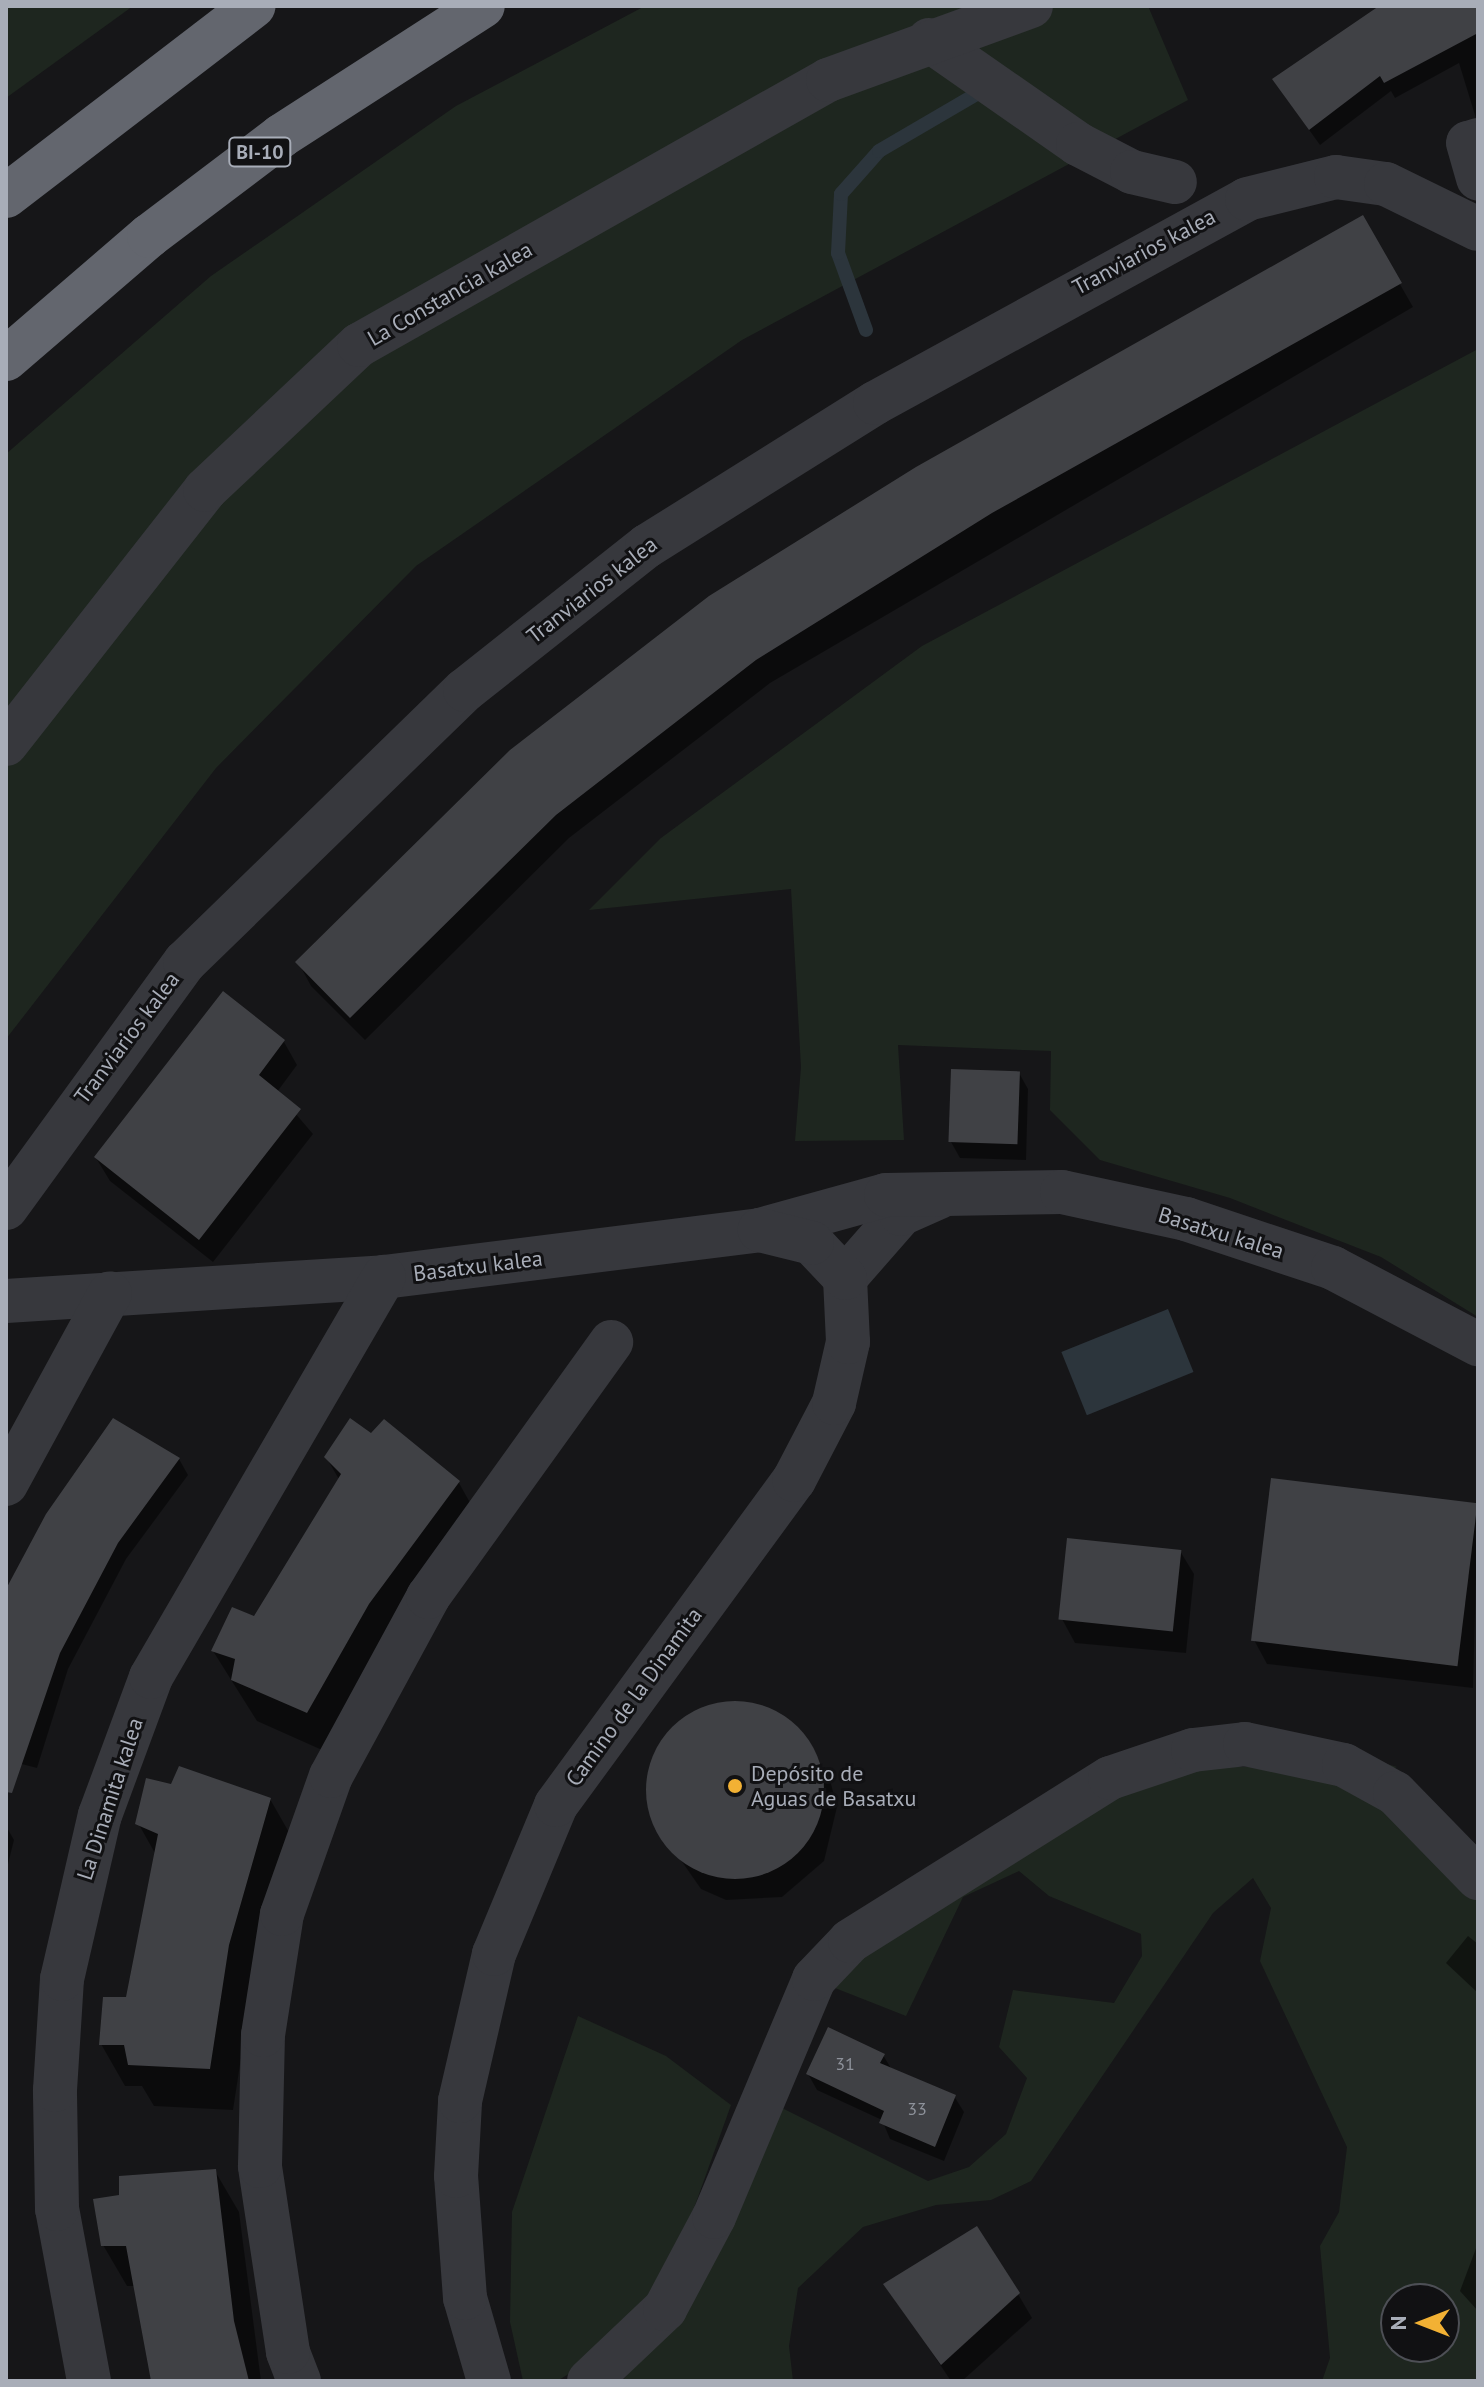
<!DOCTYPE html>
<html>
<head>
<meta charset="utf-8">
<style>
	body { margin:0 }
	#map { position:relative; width:1484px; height:2387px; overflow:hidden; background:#161618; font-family:"PT Sans",sans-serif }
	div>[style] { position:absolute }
	.green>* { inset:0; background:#1e261f }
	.water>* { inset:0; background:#2c353c; transform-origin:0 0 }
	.shadow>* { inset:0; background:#0007 }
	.stream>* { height:14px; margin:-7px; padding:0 7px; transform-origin:7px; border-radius:7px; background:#2c353c }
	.building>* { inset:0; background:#404145; transform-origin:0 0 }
	.round { border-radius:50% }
	.street>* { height:44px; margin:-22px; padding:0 22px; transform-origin:22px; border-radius:22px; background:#37383d }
	.highway>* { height:44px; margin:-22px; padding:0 22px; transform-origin:22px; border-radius:22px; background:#63666e }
	.dots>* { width:22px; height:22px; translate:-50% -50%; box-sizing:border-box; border:4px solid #111113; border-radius:50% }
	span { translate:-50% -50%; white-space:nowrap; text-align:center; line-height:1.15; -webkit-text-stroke:6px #111113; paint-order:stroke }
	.number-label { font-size:18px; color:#8e929b }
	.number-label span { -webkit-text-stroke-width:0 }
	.shield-label span { padding:2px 6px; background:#111113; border:2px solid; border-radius:6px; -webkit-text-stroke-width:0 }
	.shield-label { font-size:20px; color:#a8adb8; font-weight:700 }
	.street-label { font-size:22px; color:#a8adb8 }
	.poi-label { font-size:22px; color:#a8adb8 }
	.left { translate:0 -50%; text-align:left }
	.frame { position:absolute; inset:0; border:8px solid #a8adb8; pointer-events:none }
	.north { position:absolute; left:1380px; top:2283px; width:80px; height:80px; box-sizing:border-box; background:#111113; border:2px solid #4d4f55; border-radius:50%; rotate:270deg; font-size:22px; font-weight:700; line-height:32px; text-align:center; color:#a8adb8 }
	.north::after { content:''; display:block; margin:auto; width:28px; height:36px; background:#f2b134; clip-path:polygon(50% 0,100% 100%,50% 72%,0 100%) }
</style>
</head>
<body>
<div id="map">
	<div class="green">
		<i style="clip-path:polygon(6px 6px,133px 6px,6px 98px)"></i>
		<i style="clip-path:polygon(645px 6px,1148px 6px,1188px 100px,742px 340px,416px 566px,216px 768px,6px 1039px,6px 454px,211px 276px,456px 106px)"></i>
		<i style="clip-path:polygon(1478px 349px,1478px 1317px,1381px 1257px,1230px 1198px,1100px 1160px,1050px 1110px,1051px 1051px,898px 1045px,904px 1140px,795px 1141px,801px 1067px,791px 889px,589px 910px,661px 838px,922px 646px)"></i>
		<i style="clip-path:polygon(evenodd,1298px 1737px,1397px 1767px,1356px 1784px,1478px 1854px,1478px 2381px,1322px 2381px,1330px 2358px,1320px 2246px,1339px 2212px,1347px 2147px,1260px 1961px,1271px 1908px,1253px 1878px,1213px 1913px,1031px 2181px,991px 2200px,936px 2205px,863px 2227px,798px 2288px,789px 2346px,793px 2381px,622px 2381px,683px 2310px,782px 2108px,928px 2181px,969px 2167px,1006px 2134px,1027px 2078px,999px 2047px,1013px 1990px,1114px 2003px,1142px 1956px,1141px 1934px,1049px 1896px,1019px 1871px,963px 1897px,906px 2016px,835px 1988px,860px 1947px,1102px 1795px,1212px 1766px,1248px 1767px,1298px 1737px,1396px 2299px,1444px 2299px,1444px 2347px,1396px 2347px,1396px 2299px)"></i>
		<i style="clip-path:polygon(578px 2016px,666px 2056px,731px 2105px,689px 2222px,648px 2295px,592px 2360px,557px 2381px,523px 2381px,510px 2322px,512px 2212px)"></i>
	</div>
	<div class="water">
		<i style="left:1168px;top:1309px;width:68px;height:115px;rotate:68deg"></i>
	</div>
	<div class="shadow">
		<i style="clip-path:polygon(1382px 6px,1478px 6px,1478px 125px,1459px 63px,1395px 98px,1391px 91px,1320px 145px,1284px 95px)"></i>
		<i style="clip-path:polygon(1362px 218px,1413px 307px,770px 683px,569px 838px,365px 1040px,311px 986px,298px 962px)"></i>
		<i style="clip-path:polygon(284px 1042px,297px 1065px,277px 1092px,313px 1134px,213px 1262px,110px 1181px,96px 1158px)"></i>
		<i style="clip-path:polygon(1019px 1073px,1028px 1089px,1026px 1160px,960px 1158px,951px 1142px)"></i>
		<i style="clip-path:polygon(371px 1436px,459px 1483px,482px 1524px,331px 1754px,257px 1721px,213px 1651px,254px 1618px,340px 1481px,326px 1457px)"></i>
		<i style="clip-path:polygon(179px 1459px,188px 1475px,126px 1559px,68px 1669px,37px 1768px,6px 1760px,6px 1596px)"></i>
		<i style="clip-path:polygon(1272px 1480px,1478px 1504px,1473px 1688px,1267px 1664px,1254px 1640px)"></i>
		<i style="clip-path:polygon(1180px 1551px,1194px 1574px,1186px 1653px,1075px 1643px,1062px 1619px)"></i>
		<i style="clip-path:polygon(716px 1704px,775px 1712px,830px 1780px,837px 1807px,824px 1861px,782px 1897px,726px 1900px,701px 1889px,653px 1820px,647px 1791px,666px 1734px)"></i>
		<i style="clip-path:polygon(270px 1799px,294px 1841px,252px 1987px,233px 2110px,154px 2106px,142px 2086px,125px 2086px,101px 2044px,127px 1999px,156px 1855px,138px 1823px)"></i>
		<i style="clip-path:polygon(6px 1826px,14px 1840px,6px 1872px)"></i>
		<i style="clip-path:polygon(1468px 1936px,1478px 1944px,1478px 1993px,1446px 1963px)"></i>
		<i style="clip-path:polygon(883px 2055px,892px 2070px,954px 2096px,964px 2112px,944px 2161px,890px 2139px,882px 2120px,817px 2090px,808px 2074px)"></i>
		<i style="clip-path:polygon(215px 2171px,239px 2212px,261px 2381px,155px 2381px,136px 2286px,127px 2286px,103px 2245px,121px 2197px)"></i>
		<i style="clip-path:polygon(1478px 2243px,1478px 2311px,1460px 2291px)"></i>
		<i style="clip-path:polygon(886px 2284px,1018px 2294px,1032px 2318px,962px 2381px,951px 2381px)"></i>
	</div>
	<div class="stream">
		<i style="left:866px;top:330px;width:82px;rotate:-110deg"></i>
		<i style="left:838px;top:253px;width:59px;rotate:-87.1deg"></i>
		<i style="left:841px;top:194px;width:57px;rotate:-48.5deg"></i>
		<i style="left:879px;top:151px;width:111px;rotate:-30.3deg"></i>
	</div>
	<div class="building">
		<i style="clip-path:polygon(1379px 6px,1478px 6px,1478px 33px,1384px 83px,1380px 76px,1309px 130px,1272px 79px)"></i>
		<i style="clip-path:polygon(1363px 215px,1402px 283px,992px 513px,756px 660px,556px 815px,350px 1018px,295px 962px,510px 750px,709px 596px,916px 467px)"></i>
		<i style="clip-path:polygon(223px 991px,285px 1040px,259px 1075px,301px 1109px,199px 1240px,94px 1157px)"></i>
		<i style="left:951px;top:1069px;width:69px;height:73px;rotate:2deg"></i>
		<i style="clip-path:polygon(113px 1418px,180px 1458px,118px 1543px,60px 1653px,12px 1793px,6px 1792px,6px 1589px,46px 1514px)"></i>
		<i style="clip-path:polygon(350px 1418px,371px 1433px,384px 1419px,460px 1481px,369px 1604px,307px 1713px,231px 1680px,235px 1659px,211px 1651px,232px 1607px,254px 1616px,341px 1474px,324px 1457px)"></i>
		<i style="left:1271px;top:1478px;width:208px;height:164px;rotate:7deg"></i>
		<i style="left:1067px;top:1538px;width:115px;height:82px;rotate:6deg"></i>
		<i class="round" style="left:646px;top:1701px;width:178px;height:178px"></i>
		<i style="clip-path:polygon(179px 1766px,271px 1798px,229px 1945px,210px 2069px,128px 2065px,124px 2045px,99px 2045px,103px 1997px,126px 1997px,158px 1834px,135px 1824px,146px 1778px,171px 1784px)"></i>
		<i style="clip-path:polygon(828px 2027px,885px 2054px,880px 2063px,956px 2095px,935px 2147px,879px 2123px,884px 2111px,806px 2074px)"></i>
		<i style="clip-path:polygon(216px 2169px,234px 2321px,249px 2381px,151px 2381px,126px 2246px,101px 2246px,93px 2199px,119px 2195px,119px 2176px)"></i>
		<i style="clip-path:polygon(977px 2226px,1020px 2293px,941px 2365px,883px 2284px)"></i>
	</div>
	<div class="street">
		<i style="left:929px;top:40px;width:182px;rotate:34.9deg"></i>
		<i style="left:1078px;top:144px;width:61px;rotate:27.4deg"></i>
		<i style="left:1132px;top:172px;width:44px;rotate:13.1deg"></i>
		<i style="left:1478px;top:140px;width:10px;rotate:163deg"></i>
		<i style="left:1468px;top:143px;width:37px;rotate:74deg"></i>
		<i style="left:6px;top:744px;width:323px;rotate:-51.9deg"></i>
		<i style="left:205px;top:490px;width:212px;rotate:-43.3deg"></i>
		<i style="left:359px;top:345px;width:539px;rotate:-29.47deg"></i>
		<i style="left:828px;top:80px;width:216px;rotate:-20deg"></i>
		<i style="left:6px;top:1208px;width:304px;rotate:-54deg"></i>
		<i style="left:185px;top:962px;width:390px;rotate:-44.2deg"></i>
		<i style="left:465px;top:690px;width:232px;rotate:-38.4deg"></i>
		<i style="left:647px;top:546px;width:269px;rotate:-32.1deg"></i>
		<i style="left:875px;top:403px;width:424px;rotate:-28.7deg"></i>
		<i style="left:1247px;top:199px;width:92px;rotate:-13.9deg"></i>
		<i style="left:1336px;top:177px;width:50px;rotate:8deg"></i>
		<i style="left:1386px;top:184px;width:102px;rotate:26.1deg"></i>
		<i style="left:845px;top:1278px;width:85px;rotate:-48.8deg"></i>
		<i style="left:901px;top:1214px;width:42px;rotate:-24.1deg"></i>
		<i style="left:6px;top:1301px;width:379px;rotate:-3.6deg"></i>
		<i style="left:384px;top:1277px;width:379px;rotate:-7.1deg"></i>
		<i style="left:760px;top:1230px;width:131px;rotate:-15.5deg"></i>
		<i style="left:886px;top:1195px;width:176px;rotate:-1deg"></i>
		<i style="left:1062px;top:1192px;width:127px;rotate:12.3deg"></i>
		<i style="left:1186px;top:1219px;width:155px;rotate:18.4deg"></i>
		<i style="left:1333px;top:1268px;width:164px;rotate:27.7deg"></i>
		<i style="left:6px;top:1484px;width:217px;rotate:-61.4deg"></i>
		<i style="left:89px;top:2381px;width:175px;rotate:-100.5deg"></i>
		<i style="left:57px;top:2209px;width:119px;rotate:-91deg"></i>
		<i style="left:55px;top:2090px;width:111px;rotate:-86.4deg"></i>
		<i style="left:62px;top:1979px;width:168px;rotate:-77deg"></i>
		<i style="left:100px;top:1815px;width:147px;rotate:-69.7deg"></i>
		<i style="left:151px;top:1677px;width:463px;rotate:-59.8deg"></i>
		<i style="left:299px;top:2381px;width:31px;rotate:-111deg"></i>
		<i style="left:288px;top:2352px;width:188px;rotate:-98.6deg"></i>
		<i style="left:260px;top:2166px;width:131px;rotate:-88.7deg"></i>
		<i style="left:263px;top:2035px;width:122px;rotate:-81.1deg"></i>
		<i style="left:282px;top:1914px;width:146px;rotate:-70.5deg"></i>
		<i style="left:331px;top:1776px;width:204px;rotate:-61.5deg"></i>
		<i style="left:428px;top:1597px;width:314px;rotate:-54.3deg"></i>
		<i style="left:489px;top:2381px;width:86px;rotate:-106.1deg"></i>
		<i style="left:465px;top:2298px;width:122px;rotate:-94.2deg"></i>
		<i style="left:456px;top:2176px;width:75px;rotate:-86.9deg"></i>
		<i style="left:460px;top:2101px;width:151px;rotate:-77deg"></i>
		<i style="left:494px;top:1954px;width:161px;rotate:-67.4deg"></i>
		<i style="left:556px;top:1805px;width:403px;rotate:-53.8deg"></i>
		<i style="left:794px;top:1480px;width:87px;rotate:-62.5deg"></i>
		<i style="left:834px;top:1403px;width:63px;rotate:-77.1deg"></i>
		<i style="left:848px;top:1342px;width:64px;rotate:-92.7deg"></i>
		<i style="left:845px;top:1278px;width:48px;rotate:-133.3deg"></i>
		<i style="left:812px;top:1243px;width:54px;rotate:-166deg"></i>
		<i style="left:589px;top:2381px;width:105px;rotate:-43.5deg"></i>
		<i style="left:665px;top:2309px;width:104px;rotate:-62deg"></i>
		<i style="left:714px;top:2217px;width:258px;rotate:-67.2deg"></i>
		<i style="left:814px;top:1979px;width:52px;rotate:-46.5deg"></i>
		<i style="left:850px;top:1941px;width:307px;rotate:-32.1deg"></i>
		<i style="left:1110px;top:1778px;width:88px;rotate:-18.6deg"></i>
		<i style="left:1193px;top:1750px;width:52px;rotate:-6.6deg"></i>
		<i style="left:1245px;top:1744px;width:101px;rotate:12deg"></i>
		<i style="left:1344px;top:1765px;width:58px;rotate:28.8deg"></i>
		<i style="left:1395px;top:1793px;width:119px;rotate:45.7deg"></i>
	</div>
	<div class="highway">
		<i style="left:6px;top:196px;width:312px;rotate:-37.5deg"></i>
		<i style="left:6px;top:359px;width:189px;rotate:-40.7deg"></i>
		<i style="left:149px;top:236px;width:166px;rotate:-37.1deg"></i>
		<i style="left:281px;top:136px;width:240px;rotate:-32.8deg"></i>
	</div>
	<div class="dots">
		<i style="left:735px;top:1786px;background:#f2b134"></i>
	</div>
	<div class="number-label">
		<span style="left:845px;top:2064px">31</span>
		<span style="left:917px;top:2109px">33</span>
	</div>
	<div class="shield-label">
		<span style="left:260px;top:152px">BI-10</span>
	</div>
	<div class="street-label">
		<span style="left:1144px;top:252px;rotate:-28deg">Tranviarios kalea</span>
		<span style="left:450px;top:294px;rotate:-30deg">La Constancia kalea</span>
		<span style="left:592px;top:590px;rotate:-38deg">Tranviarios kalea</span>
		<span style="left:127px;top:1038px;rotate:-53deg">Tranviarios kalea</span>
		<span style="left:1221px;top:1233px;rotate:17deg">Basatxu kalea</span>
		<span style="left:478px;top:1266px;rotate:-7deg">Basatxu kalea</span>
		<span style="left:634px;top:1697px;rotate:-54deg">Camino de la Dinamita</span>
		<span style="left:110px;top:1799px;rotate:-72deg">La Dinamita kalea</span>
	</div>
	<div class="poi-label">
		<span class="left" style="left:751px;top:1786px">Depósito de<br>Aguas de Basatxu</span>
	</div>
	<div class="frame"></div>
	<div class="north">N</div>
</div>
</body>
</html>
